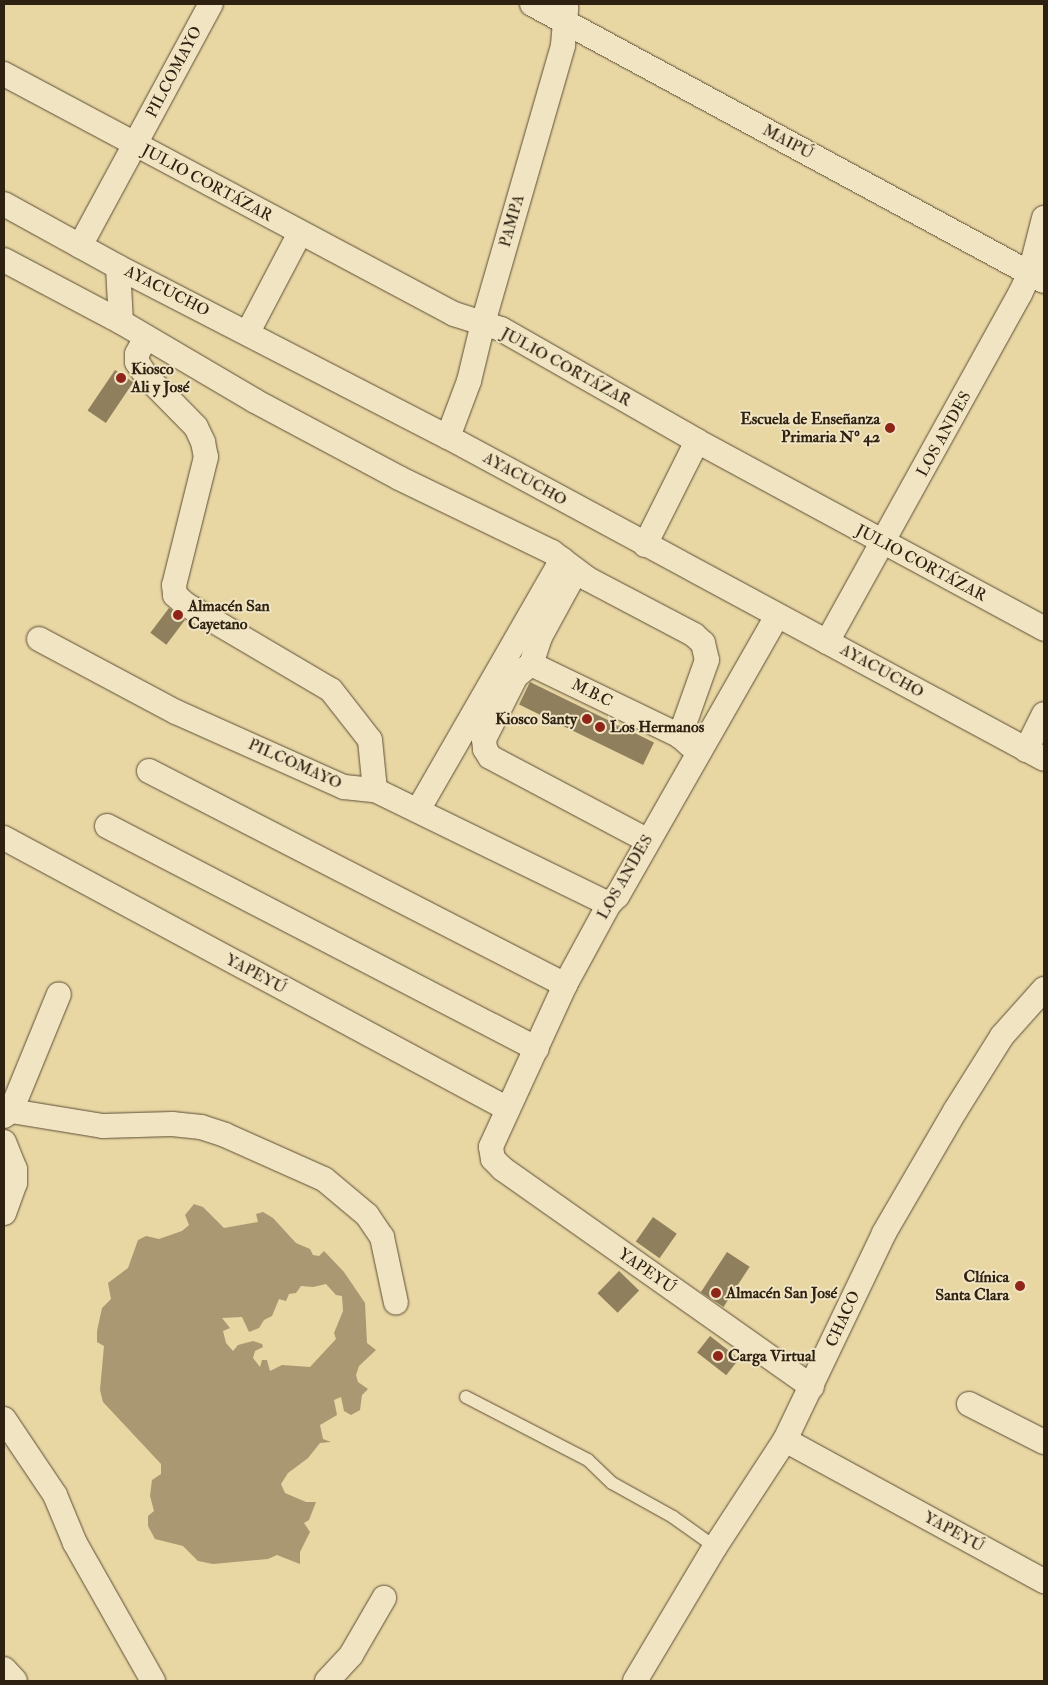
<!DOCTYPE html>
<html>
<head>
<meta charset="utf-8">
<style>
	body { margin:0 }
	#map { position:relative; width:1048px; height:1685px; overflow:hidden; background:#e8d6a3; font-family:"IM FELL Double Pica",serif }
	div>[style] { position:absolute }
	.water>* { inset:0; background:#a99871 }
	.building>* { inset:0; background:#8f7f5d; transform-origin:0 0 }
	.roads { filter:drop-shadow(0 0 1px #5c4e36) drop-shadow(0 0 1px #5c4e36) }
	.service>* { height:12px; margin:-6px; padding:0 6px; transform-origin:6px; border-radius:6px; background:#f0e4c3 }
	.minor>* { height:24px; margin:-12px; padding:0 12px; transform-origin:12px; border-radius:12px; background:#f0e4c3 }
	.dots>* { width:14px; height:14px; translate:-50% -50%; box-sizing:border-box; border:2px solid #f0e4c3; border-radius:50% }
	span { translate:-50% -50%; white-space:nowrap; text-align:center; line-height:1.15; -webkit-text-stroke:4px #f0e4c3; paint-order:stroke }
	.street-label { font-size:16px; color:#2e2111 }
	.poi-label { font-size:16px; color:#2e2111; font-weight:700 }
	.left { translate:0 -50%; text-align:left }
	.right { translate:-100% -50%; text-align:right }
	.frame { position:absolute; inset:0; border:5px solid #2e2111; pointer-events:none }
</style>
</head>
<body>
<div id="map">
	<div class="water">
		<i style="clip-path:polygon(evenodd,194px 1204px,203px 1207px,224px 1228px,258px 1222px,256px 1214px,263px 1212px,273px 1218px,296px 1243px,310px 1249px,313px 1255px,319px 1256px,324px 1251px,344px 1272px,365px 1303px,367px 1343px,376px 1350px,359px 1366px,356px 1375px,358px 1382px,368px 1389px,362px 1395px,360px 1410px,351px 1415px,344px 1411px,341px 1397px,334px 1400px,337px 1415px,320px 1425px,323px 1439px,331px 1442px,320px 1443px,308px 1458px,288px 1473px,281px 1484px,285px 1493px,306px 1502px,316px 1502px,309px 1520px,304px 1523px,310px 1532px,300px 1552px,300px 1564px,277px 1555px,268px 1559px,213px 1564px,198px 1561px,183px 1546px,155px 1539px,148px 1526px,148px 1516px,154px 1511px,150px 1496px,152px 1480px,161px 1474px,161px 1464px,103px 1402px,100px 1390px,104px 1346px,97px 1342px,97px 1331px,102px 1308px,111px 1299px,108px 1283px,128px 1268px,138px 1240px,146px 1236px,159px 1239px,182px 1231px,189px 1225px,185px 1215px,194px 1204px,326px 1284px,336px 1295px,342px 1296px,343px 1311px,334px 1333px,336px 1339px,310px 1367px,282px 1365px,270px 1371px,267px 1360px,262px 1360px,260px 1367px,253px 1358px,255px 1351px,263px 1347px,262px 1344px,253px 1341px,238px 1345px,233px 1351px,226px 1343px,223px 1331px,230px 1328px,222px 1318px,242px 1317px,249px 1332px,259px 1328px,264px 1320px,272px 1316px,279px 1299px,286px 1301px,289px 1294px,296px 1293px,301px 1286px,313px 1287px,326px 1284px)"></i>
	</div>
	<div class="building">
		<i style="left:115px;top:370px;width:22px;height:49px;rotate:34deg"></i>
		<i style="left:169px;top:608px;width:20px;height:31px;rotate:37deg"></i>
		<i style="left:530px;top:682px;width:138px;height:25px;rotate:26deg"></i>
		<i style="left:653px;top:1217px;width:29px;height:30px;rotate:35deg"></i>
		<i style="left:727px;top:1252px;width:27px;height:48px;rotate:33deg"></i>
		<i style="left:619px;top:1271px;width:28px;height:31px;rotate:44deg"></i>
		<i style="left:710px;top:1336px;width:37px;height:21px;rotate:38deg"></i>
	</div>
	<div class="roads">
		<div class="service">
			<i style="left:466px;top:1397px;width:137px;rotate:27.3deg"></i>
			<i style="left:588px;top:1460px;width:33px;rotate:44deg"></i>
			<i style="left:612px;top:1483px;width:70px;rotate:29.1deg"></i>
			<i style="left:673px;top:1517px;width:52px;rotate:35.5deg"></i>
		</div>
		<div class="minor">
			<i style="left:532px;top:4px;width:582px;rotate:28.41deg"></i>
			<i style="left:4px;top:74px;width:510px;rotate:28.07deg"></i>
			<i style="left:454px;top:314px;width:49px;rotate:17.7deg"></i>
			<i style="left:501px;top:329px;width:226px;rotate:29.7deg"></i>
			<i style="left:697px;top:441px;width:395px;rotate:28.4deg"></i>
			<i style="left:4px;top:204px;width:130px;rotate:28.9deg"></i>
			<i style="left:118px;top:267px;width:371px;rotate:27.3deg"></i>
			<i style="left:448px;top:437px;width:677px;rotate:28.38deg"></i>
			<i style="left:80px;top:246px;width:275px;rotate:-61.6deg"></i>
			<i style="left:4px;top:260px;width:132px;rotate:27.9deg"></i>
			<i style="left:121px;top:322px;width:156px;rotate:30.5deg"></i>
			<i style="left:255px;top:401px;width:163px;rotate:28.1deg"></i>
			<i style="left:399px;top:478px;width:170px;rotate:25.8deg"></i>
			<i style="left:552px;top:552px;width:45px;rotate:36.9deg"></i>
			<i style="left:588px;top:579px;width:120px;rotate:27.8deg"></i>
			<i style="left:694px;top:635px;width:12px;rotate:42deg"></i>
			<i style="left:703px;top:643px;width:17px;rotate:77deg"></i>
			<i style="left:707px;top:660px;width:81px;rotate:109.6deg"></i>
			<i style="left:680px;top:736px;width:24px;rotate:42deg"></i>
			<i style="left:118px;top:267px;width:55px;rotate:86.9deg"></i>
			<i style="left:248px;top:332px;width:112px;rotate:-62.3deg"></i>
			<i style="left:146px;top:337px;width:19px;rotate:118deg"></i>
			<i style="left:137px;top:354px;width:8px;rotate:90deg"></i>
			<i style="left:137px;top:362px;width:17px;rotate:57deg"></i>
			<i style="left:146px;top:376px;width:71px;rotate:45.6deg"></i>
			<i style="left:196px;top:427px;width:17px;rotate:65deg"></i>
			<i style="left:203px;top:442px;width:15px;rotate:79deg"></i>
			<i style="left:206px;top:457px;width:132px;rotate:104deg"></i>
			<i style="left:174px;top:585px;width:10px;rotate:84deg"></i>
			<i style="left:175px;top:595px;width:13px;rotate:42deg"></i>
			<i style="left:185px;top:604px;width:169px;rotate:30.5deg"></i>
			<i style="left:331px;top:690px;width:63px;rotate:52deg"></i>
			<i style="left:370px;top:740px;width:50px;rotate:84.3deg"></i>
			<i style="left:448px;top:437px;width:60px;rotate:-69.4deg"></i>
			<i style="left:469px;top:381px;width:60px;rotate:-76.4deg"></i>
			<i style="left:483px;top:323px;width:289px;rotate:-73.9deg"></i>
			<i style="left:563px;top:45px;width:37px;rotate:-85deg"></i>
			<i style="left:645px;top:545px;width:116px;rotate:-63.4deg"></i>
			<i style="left:576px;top:571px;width:75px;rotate:118.6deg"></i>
			<i style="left:540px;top:637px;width:28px;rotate:108deg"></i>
			<i style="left:531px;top:664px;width:19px;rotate:141deg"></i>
			<i style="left:516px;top:676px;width:71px;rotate:116.9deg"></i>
			<i style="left:484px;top:739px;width:10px;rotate:84deg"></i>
			<i style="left:485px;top:749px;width:9px;rotate:58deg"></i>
			<i style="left:490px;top:757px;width:178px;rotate:27.9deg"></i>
			<i style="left:777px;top:616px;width:322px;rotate:119.7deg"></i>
			<i style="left:617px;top:896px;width:11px;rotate:135deg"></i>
			<i style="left:609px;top:904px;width:92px;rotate:118.5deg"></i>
			<i style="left:565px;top:985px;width:178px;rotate:114.6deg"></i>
			<i style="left:491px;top:1147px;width:12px;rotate:81deg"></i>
			<i style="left:493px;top:1159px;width:14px;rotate:45deg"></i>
			<i style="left:503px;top:1169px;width:378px;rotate:35.2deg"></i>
			<i style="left:39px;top:639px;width:155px;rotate:28.1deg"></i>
			<i style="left:176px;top:712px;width:184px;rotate:24.1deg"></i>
			<i style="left:344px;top:787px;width:31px;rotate:6deg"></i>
			<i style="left:375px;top:790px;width:260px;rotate:26deg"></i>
			<i style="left:827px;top:642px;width:398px;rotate:-61deg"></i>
			<i style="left:1020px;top:294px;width:23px;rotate:-65deg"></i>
			<i style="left:1030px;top:273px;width:57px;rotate:-75.7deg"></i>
			<i style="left:531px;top:664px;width:165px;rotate:25.8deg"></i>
			<i style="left:1026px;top:750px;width:40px;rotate:-63.4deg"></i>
			<i style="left:149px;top:771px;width:468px;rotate:27.2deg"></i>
			<i style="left:418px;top:810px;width:289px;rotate:-60.1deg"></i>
			<i style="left:107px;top:826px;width:484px;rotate:27.4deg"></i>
			<i style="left:4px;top:838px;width:572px;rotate:28.27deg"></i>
			<i style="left:11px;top:1111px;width:93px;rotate:9.3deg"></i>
			<i style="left:103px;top:1126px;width:69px;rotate:-1.7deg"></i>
			<i style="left:172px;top:1124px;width:29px;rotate:6deg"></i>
			<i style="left:201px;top:1127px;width:25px;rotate:18deg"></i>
			<i style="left:225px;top:1135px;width:108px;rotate:24deg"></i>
			<i style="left:324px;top:1179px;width:56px;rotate:39.9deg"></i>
			<i style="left:367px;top:1215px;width:27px;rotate:56deg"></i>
			<i style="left:382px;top:1237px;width:67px;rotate:78deg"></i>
			<i style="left:4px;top:1116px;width:9px;rotate:-36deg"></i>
			<i style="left:11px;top:1111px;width:126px;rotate:-67.7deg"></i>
			<i style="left:4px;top:1142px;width:29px;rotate:68deg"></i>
			<i style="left:15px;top:1169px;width:14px;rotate:90deg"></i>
			<i style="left:15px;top:1183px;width:32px;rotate:110deg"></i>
			<i style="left:969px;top:1404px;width:84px;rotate:26.9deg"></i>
			<i style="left:4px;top:1419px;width:92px;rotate:56.1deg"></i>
			<i style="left:55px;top:1495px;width:52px;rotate:67.4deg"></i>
			<i style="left:75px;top:1543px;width:159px;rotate:60.5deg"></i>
			<i style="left:785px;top:1440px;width:295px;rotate:28.6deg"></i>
			<i style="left:4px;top:1669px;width:16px;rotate:47deg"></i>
			<i style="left:327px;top:1681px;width:35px;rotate:-47deg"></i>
			<i style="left:351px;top:1655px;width:66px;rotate:-59.9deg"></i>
			<i style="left:635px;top:1681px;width:156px;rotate:-59.2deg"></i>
			<i style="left:715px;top:1547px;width:128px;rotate:-56.8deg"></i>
			<i style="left:785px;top:1440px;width:229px;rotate:-64.4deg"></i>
			<i style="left:884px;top:1233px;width:141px;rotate:-59.8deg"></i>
			<i style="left:955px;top:1111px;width:89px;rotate:-57.9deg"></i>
			<i style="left:1002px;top:1036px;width:63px;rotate:-48.2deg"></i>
		</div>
	</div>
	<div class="dots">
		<i style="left:121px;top:378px;background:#8f2418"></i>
		<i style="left:890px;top:428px;background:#8f2418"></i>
		<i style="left:178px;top:615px;background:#8f2418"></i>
		<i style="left:587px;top:719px;background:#8f2418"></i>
		<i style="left:600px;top:727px;background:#8f2418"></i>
		<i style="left:1020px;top:1286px;background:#8f2418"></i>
		<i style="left:716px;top:1293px;background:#8f2418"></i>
		<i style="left:718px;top:1356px;background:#8f2418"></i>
	</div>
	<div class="street-label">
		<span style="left:174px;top:72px;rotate:-62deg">PILCOMAYO</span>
		<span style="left:788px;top:142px;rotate:28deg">MAIPÚ</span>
		<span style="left:207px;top:183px;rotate:28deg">JULIO CORTÁZAR</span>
		<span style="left:512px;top:221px;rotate:-74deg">PAMPA</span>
		<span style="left:167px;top:291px;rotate:27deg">AYACUCHO</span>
		<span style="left:566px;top:367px;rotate:29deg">JULIO CORTÁZAR</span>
		<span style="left:944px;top:434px;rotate:-61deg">LOS ANDES</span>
		<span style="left:525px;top:479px;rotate:29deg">AYACUCHO</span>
		<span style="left:921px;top:563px;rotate:28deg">JULIO CORTÁZAR</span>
		<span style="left:882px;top:671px;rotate:29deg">AYACUCHO</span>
		<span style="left:592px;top:693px;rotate:26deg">M.B.C</span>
		<span style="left:295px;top:764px;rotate:24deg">PILCOMAYO</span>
		<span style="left:625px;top:877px;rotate:-60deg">LOS ANDES</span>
		<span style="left:256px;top:974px;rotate:28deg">YAPEYÚ</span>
		<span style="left:647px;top:1271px;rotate:35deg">YAPEYÚ</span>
		<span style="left:843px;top:1319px;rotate:-65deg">CHACO</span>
		<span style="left:954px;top:1532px;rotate:29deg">YAPEYÚ</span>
	</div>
	<div class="poi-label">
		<span class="left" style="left:131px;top:378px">Kiosco<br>Ali y José</span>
		<span class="right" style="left:880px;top:428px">Escuela de Enseñanza<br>Primaria Nº 42</span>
		<span class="left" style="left:188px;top:615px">Almacén San<br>Cayetano</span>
		<span class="right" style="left:577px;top:719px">Kiosco Santy</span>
		<span class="left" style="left:610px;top:727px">Los Hermanos</span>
		<span class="right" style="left:1009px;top:1286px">Clínica<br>Santa Clara</span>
		<span class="left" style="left:726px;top:1293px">Almacén San José</span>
		<span class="left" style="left:728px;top:1356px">Carga Virtual</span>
	</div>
	<div class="frame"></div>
</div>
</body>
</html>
